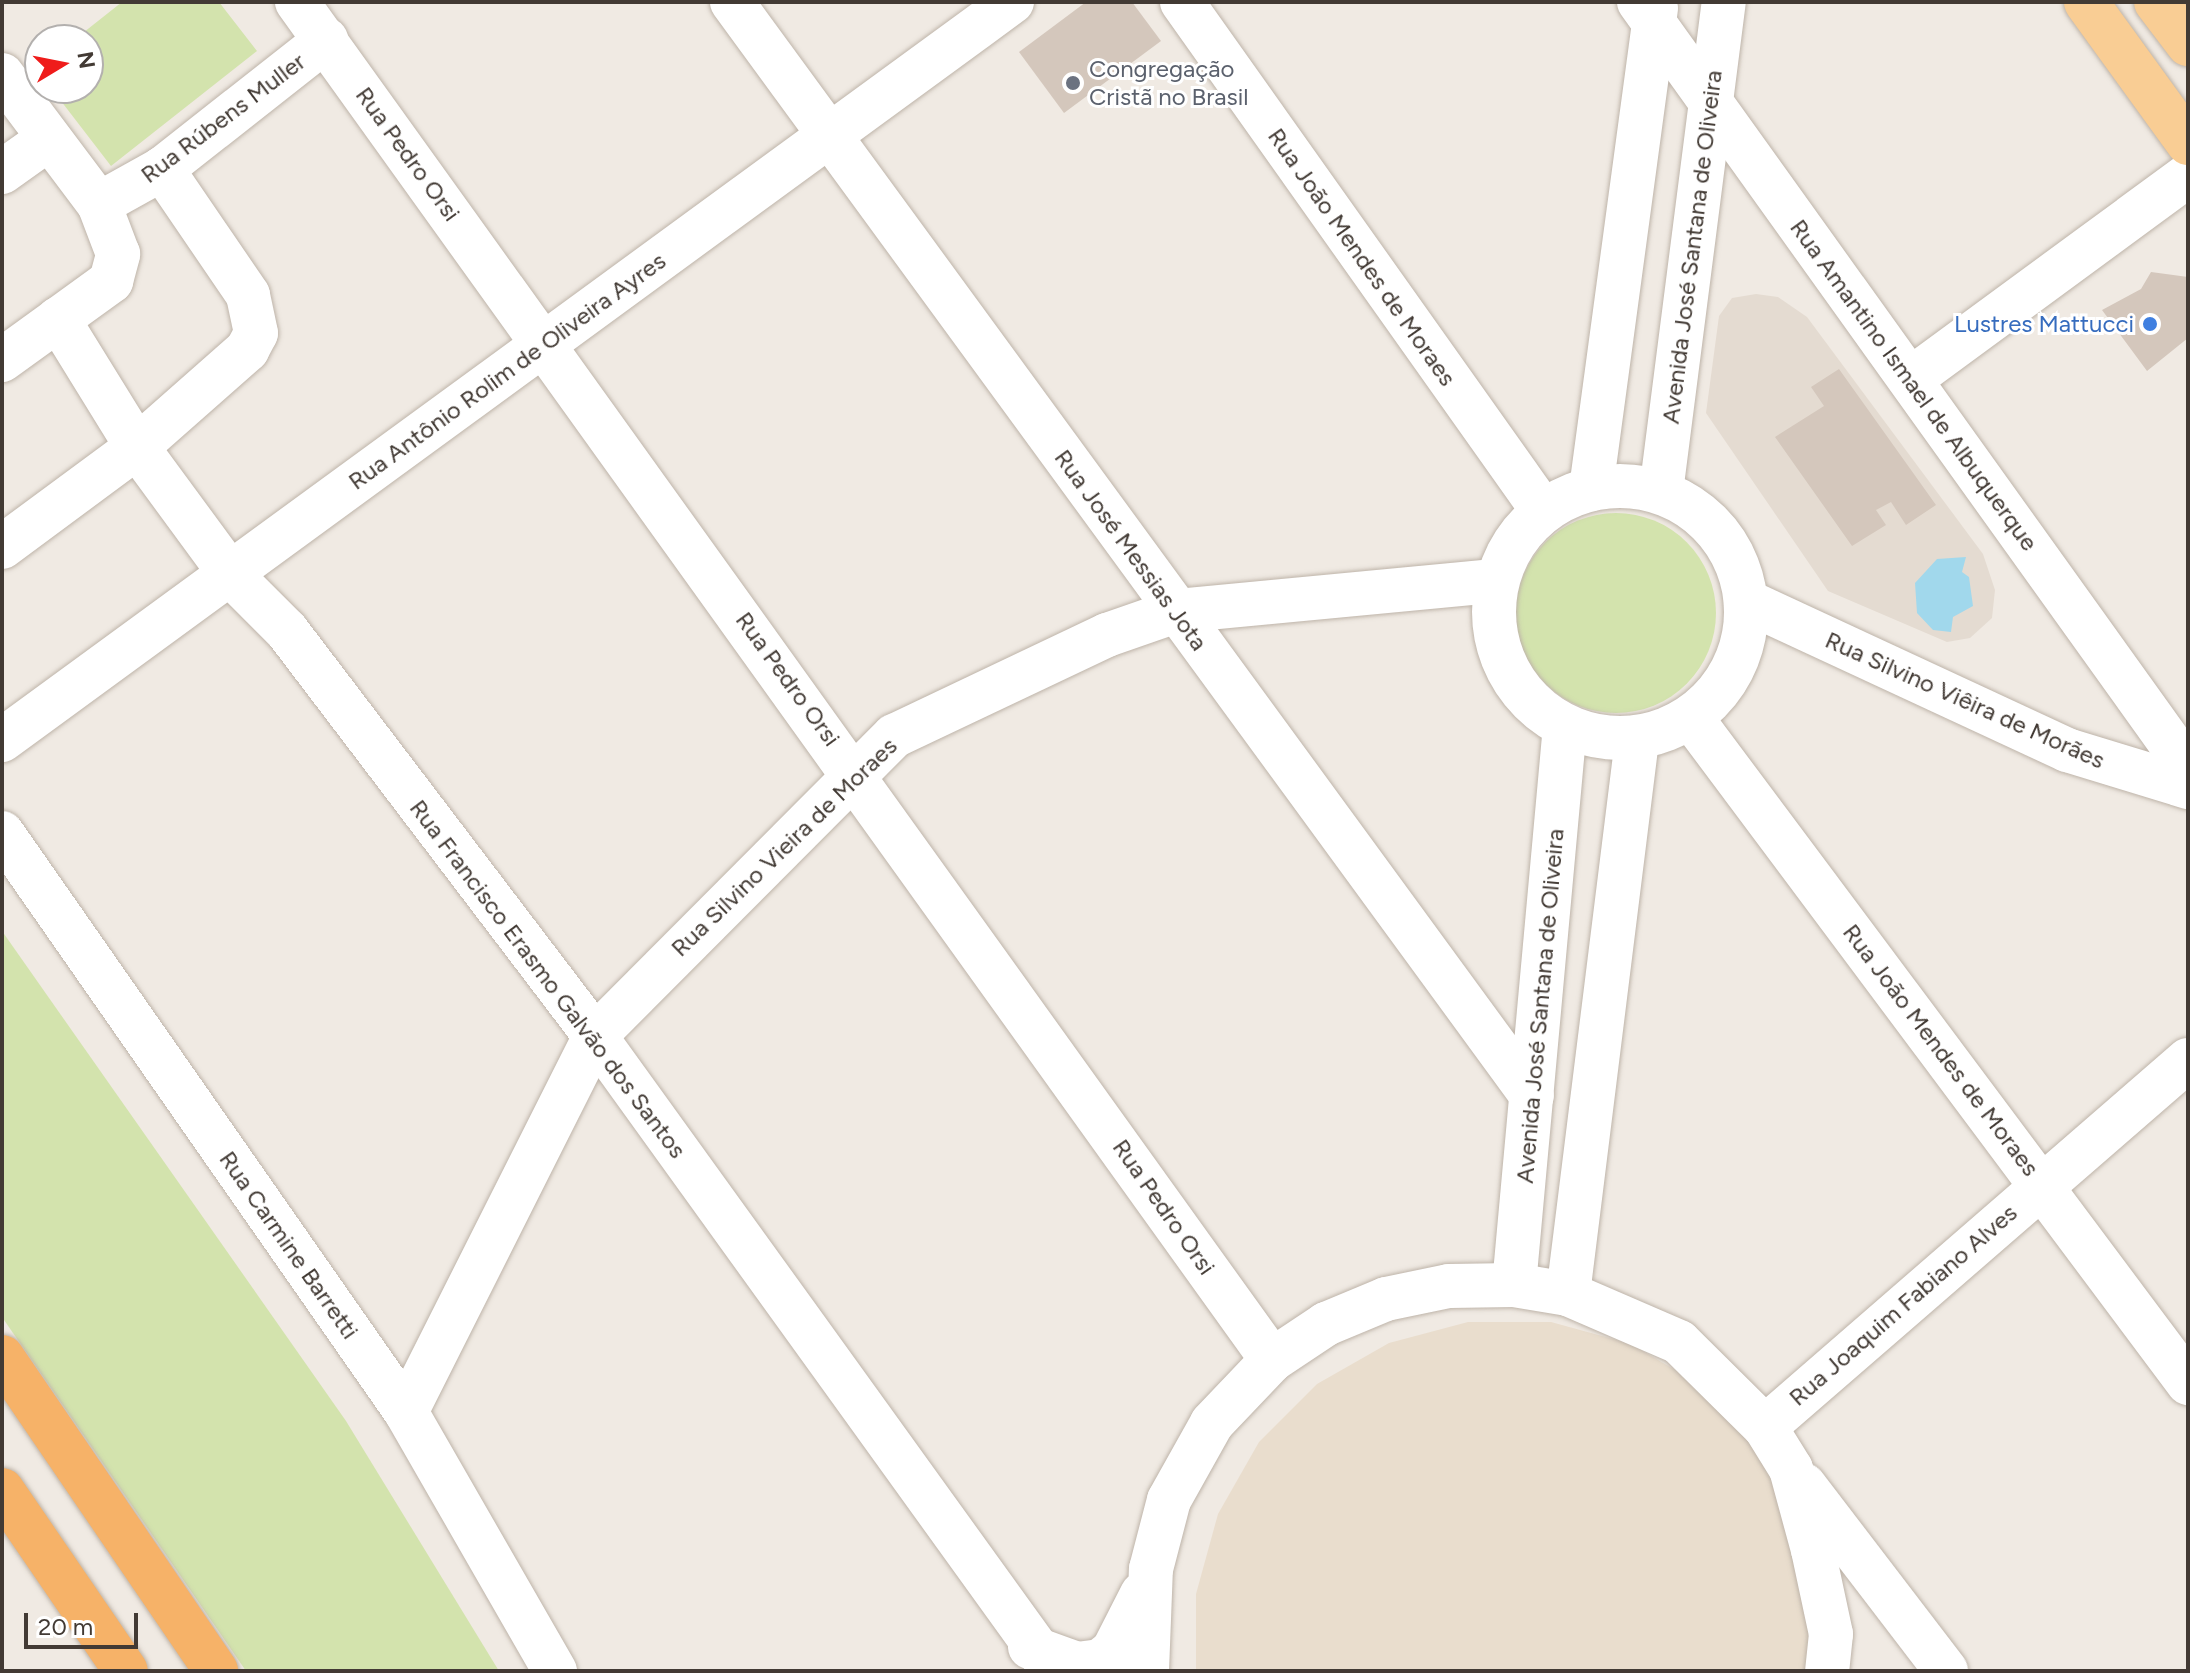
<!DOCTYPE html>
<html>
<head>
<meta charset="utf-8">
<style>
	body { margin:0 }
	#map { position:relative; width:2190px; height:1673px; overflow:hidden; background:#f0eae3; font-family:Figtree,sans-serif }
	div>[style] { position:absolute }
	.residential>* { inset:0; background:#e4dbd1 }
	.education>* { inset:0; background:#e9ddcd }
	.green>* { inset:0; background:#d3e3ad }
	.round { border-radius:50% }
	.water>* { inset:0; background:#a1d8ec }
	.building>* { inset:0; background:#d4c7bc }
	.roads { filter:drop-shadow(0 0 2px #beb4a9) drop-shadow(0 0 2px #beb4a9) }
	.minor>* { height:44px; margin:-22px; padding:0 22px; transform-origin:22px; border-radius:22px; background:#fff }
	.minor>.ring { margin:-22px; padding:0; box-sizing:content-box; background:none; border:44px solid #fff; border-radius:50% }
	.major>* { height:44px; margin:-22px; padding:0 22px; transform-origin:22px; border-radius:22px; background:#f9cd94 }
	.highway>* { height:44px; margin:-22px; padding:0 22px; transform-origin:22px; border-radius:22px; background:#f6b268 }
	.dots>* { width:22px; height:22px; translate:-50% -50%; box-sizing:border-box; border:4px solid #fff; border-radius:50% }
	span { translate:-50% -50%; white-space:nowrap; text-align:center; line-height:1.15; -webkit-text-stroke:6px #fff; paint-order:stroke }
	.worship-label { font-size:24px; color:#5b616d }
	.left { translate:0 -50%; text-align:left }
	.street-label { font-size:24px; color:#423a34 }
	.shop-label { font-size:24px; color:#366cbe }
	.right { translate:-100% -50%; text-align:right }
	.frame { position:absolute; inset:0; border:4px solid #423a34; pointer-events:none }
	.north { position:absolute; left:24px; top:24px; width:80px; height:80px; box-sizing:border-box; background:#fff; border:2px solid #b3b0ae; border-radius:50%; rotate:80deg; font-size:22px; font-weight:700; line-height:32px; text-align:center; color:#423a34 }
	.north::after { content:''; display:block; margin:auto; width:28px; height:36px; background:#ef1c1b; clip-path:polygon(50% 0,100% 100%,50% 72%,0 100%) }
	.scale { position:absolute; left:24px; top:1613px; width:114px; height:36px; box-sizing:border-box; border:4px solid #423a34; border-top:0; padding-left:10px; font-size:24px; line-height:28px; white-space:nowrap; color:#423a34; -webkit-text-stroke:6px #fff; paint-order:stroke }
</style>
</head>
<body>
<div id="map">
	<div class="residential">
		<i style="clip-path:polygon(1756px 294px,1778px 297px,1807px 317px,1983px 554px,1995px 590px,1992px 618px,1970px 638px,1947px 642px,1828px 591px,1706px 413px,1719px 316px,1732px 298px)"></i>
	</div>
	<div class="education">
		<i style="clip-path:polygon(1468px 1322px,1551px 1322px,1631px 1344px,1702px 1386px,1760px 1445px,1788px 1521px,1821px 1671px,1196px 1671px,1196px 1594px,1218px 1514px,1259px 1442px,1317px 1384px,1389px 1343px)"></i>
	</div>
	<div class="green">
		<i style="clip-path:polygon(122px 2px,219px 2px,257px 51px,111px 166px,51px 88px,88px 88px,88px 40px,74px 40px)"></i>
		<i class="round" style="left:1516px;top:513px;width:200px;height:200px"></i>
		<i style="clip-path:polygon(2px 931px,346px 1421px,499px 1671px,246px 1671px,2px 1317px)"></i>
	</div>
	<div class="water">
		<i style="clip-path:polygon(1966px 557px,1962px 572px,1969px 577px,1973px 606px,1953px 617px,1951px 632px,1933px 630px,1917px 613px,1915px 583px,1937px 559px)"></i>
	</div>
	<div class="building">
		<i style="clip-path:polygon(1086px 2px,1132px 2px,1161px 41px,1064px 113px,1019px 52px)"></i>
		<i style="clip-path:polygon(2151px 272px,2188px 277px,2188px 338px,2147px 371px,2102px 310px,2141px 289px)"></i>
		<i style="clip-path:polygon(1839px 369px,1936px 505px,1906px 525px,1891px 502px,1876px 510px,1886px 525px,1852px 546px,1775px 437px,1824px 406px,1811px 387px)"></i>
	</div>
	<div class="roads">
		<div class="minor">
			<i style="left:297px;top:2px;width:1672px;rotate:54.32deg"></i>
			<i style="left:732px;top:2px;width:1355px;rotate:53.82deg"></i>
			<i style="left:1182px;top:2px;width:624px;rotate:54.65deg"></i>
			<i style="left:1639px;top:2px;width:942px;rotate:54.37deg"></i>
			<i style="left:2px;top:75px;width:161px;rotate:53.1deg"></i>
			<i style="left:2px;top:172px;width:55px;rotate:-35.4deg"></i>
			<i style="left:58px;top:319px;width:150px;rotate:58.3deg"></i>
			<i style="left:137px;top:447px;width:159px;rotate:53.7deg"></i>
			<i style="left:231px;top:575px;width:79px;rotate:45deg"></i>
			<i style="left:287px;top:631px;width:509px;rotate:52.75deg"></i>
			<i style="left:595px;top:1036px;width:783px;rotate:54.2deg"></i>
			<i style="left:2px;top:360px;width:135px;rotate:-35.9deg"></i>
			<i style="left:111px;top:281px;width:28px;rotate:-75deg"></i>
			<i style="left:118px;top:254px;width:53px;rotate:-110.8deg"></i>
			<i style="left:99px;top:204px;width:72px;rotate:-29.1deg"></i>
			<i style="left:162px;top:169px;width:209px;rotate:-38.2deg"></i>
			<i style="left:1912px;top:378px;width:343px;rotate:-36.3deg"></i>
			<i class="ring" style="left:1494px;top:486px;width:208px;height:208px"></i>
			<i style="left:1591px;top:489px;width:485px;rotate:-82.3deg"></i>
			<i style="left:1661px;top:492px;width:494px;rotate:-82.7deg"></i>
			<i style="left:2px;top:547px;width:168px;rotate:-36.5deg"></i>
			<i style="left:137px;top:447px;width:147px;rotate:-41.4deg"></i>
			<i style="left:247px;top:350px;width:19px;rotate:-62deg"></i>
			<i style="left:256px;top:333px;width:39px;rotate:-102deg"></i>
			<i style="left:248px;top:295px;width:153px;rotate:-124.3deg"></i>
			<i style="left:1746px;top:601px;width:354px;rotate:24.9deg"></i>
			<i style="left:2067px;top:750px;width:127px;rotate:17deg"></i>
			<i style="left:1692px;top:719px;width:829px;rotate:53.24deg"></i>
			<i style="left:2px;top:740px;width:1251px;rotate:-36.16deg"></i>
			<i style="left:2px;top:833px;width:706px;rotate:55.09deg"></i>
			<i style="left:406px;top:1412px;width:299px;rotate:60.1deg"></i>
			<i style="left:1514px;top:1285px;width:561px;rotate:-84.79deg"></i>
			<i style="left:1568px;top:1294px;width:558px;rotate:-82.9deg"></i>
			<i style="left:406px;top:1412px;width:421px;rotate:-63.3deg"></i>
			<i style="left:595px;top:1036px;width:424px;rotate:-45.1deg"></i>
			<i style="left:894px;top:736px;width:236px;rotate:-25.4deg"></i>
			<i style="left:1107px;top:635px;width:73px;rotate:-19.2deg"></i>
			<i style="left:1176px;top:611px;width:319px;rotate:-5.4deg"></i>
			<i style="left:1765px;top:1427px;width:560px;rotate:-40.95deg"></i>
			<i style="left:1804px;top:1485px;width:234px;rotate:52.6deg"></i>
			<i style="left:1030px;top:1647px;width:50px;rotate:19.9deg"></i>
			<i style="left:1077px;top:1664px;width:23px;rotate:-7deg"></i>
			<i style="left:1100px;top:1661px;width:16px;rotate:-38deg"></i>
			<i style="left:1113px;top:1651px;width:64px;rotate:-63deg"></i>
			<i style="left:1147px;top:1671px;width:102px;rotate:-87.8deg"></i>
			<i style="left:1151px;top:1569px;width:71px;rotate:-75.4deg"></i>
			<i style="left:1169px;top:1500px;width:88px;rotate:-60.8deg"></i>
			<i style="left:1212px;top:1423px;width:87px;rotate:-46.4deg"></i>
			<i style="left:1272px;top:1360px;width:65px;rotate:-33.7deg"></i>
			<i style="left:1326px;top:1324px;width:65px;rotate:-22.6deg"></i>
			<i style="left:1386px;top:1299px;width:64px;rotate:-11.7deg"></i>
			<i style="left:1449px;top:1286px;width:65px;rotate:-0.9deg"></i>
			<i style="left:1514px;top:1285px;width:55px;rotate:9.5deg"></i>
			<i style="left:1568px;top:1294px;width:121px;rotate:23.4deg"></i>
			<i style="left:1679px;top:1342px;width:121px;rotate:44.7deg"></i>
			<i style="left:1765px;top:1427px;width:49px;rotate:58.2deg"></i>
			<i style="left:1791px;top:1469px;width:84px;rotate:74.8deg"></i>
			<i style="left:1813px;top:1550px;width:86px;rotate:77.9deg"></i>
			<i style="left:1831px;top:1634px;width:37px;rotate:96deg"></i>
		</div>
		<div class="major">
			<i style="left:2086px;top:2px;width:174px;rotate:54.1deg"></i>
			<i style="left:2156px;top:2px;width:53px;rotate:52.7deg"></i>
		</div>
		<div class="highway">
			<i style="left:2px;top:1357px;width:380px;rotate:55.7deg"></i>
			<i style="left:2px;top:1490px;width:219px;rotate:55.6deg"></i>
		</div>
	</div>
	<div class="dots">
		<i style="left:1073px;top:83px;background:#6b7280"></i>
		<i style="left:2150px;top:324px;background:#3f7fe0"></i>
	</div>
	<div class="worship-label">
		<span class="left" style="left:1089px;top:83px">Congregação<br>Cristã no Brasil</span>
	</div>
	<div class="street-label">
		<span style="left:223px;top:118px;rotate:-37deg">Rua Rúbens Muller</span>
		<span style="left:408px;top:154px;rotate:54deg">Rua Pedro Orsi</span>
		<span style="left:1692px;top:247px;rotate:-83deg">Avenida José Santana de Oliveira</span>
		<span style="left:1362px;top:257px;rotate:55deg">Rua João Mendes de Moraes</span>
		<span style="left:507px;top:371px;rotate:-36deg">Rua Antônio Rolim de Oliveira Ayres</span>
		<span style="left:1914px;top:385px;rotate:54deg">Rua Amantino Ismael de Albuquerque</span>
		<span style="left:1131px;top:550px;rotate:54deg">Rua José Messias Jota</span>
		<span style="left:788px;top:679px;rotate:54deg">Rua Pedro Orsi</span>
		<span style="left:1965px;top:700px;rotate:24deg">Rua Silvino Viêira de Morães</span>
		<span style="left:784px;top:847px;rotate:-44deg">Rua Silvino Vieira de Moraes</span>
		<span style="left:548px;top:979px;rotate:53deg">Rua Francisco Erasmo Galvão dos Santos</span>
		<span style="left:1540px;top:1006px;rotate:-85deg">Avenida José Santana de Oliveira</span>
		<span style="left:1941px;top:1050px;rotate:53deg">Rua João Mendes de Moraes</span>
		<span style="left:1164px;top:1207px;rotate:55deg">Rua Pedro Orsi</span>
		<span style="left:289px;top:1245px;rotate:55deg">Rua Carmine Barretti</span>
		<span style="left:1903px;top:1305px;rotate:-41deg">Rua Joaquim Fabiano Alves</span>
	</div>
	<div class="shop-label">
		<span class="right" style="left:2134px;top:324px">Lustres Mattucci</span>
	</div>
	<div class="frame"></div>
	<div class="north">N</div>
	<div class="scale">20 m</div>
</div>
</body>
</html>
